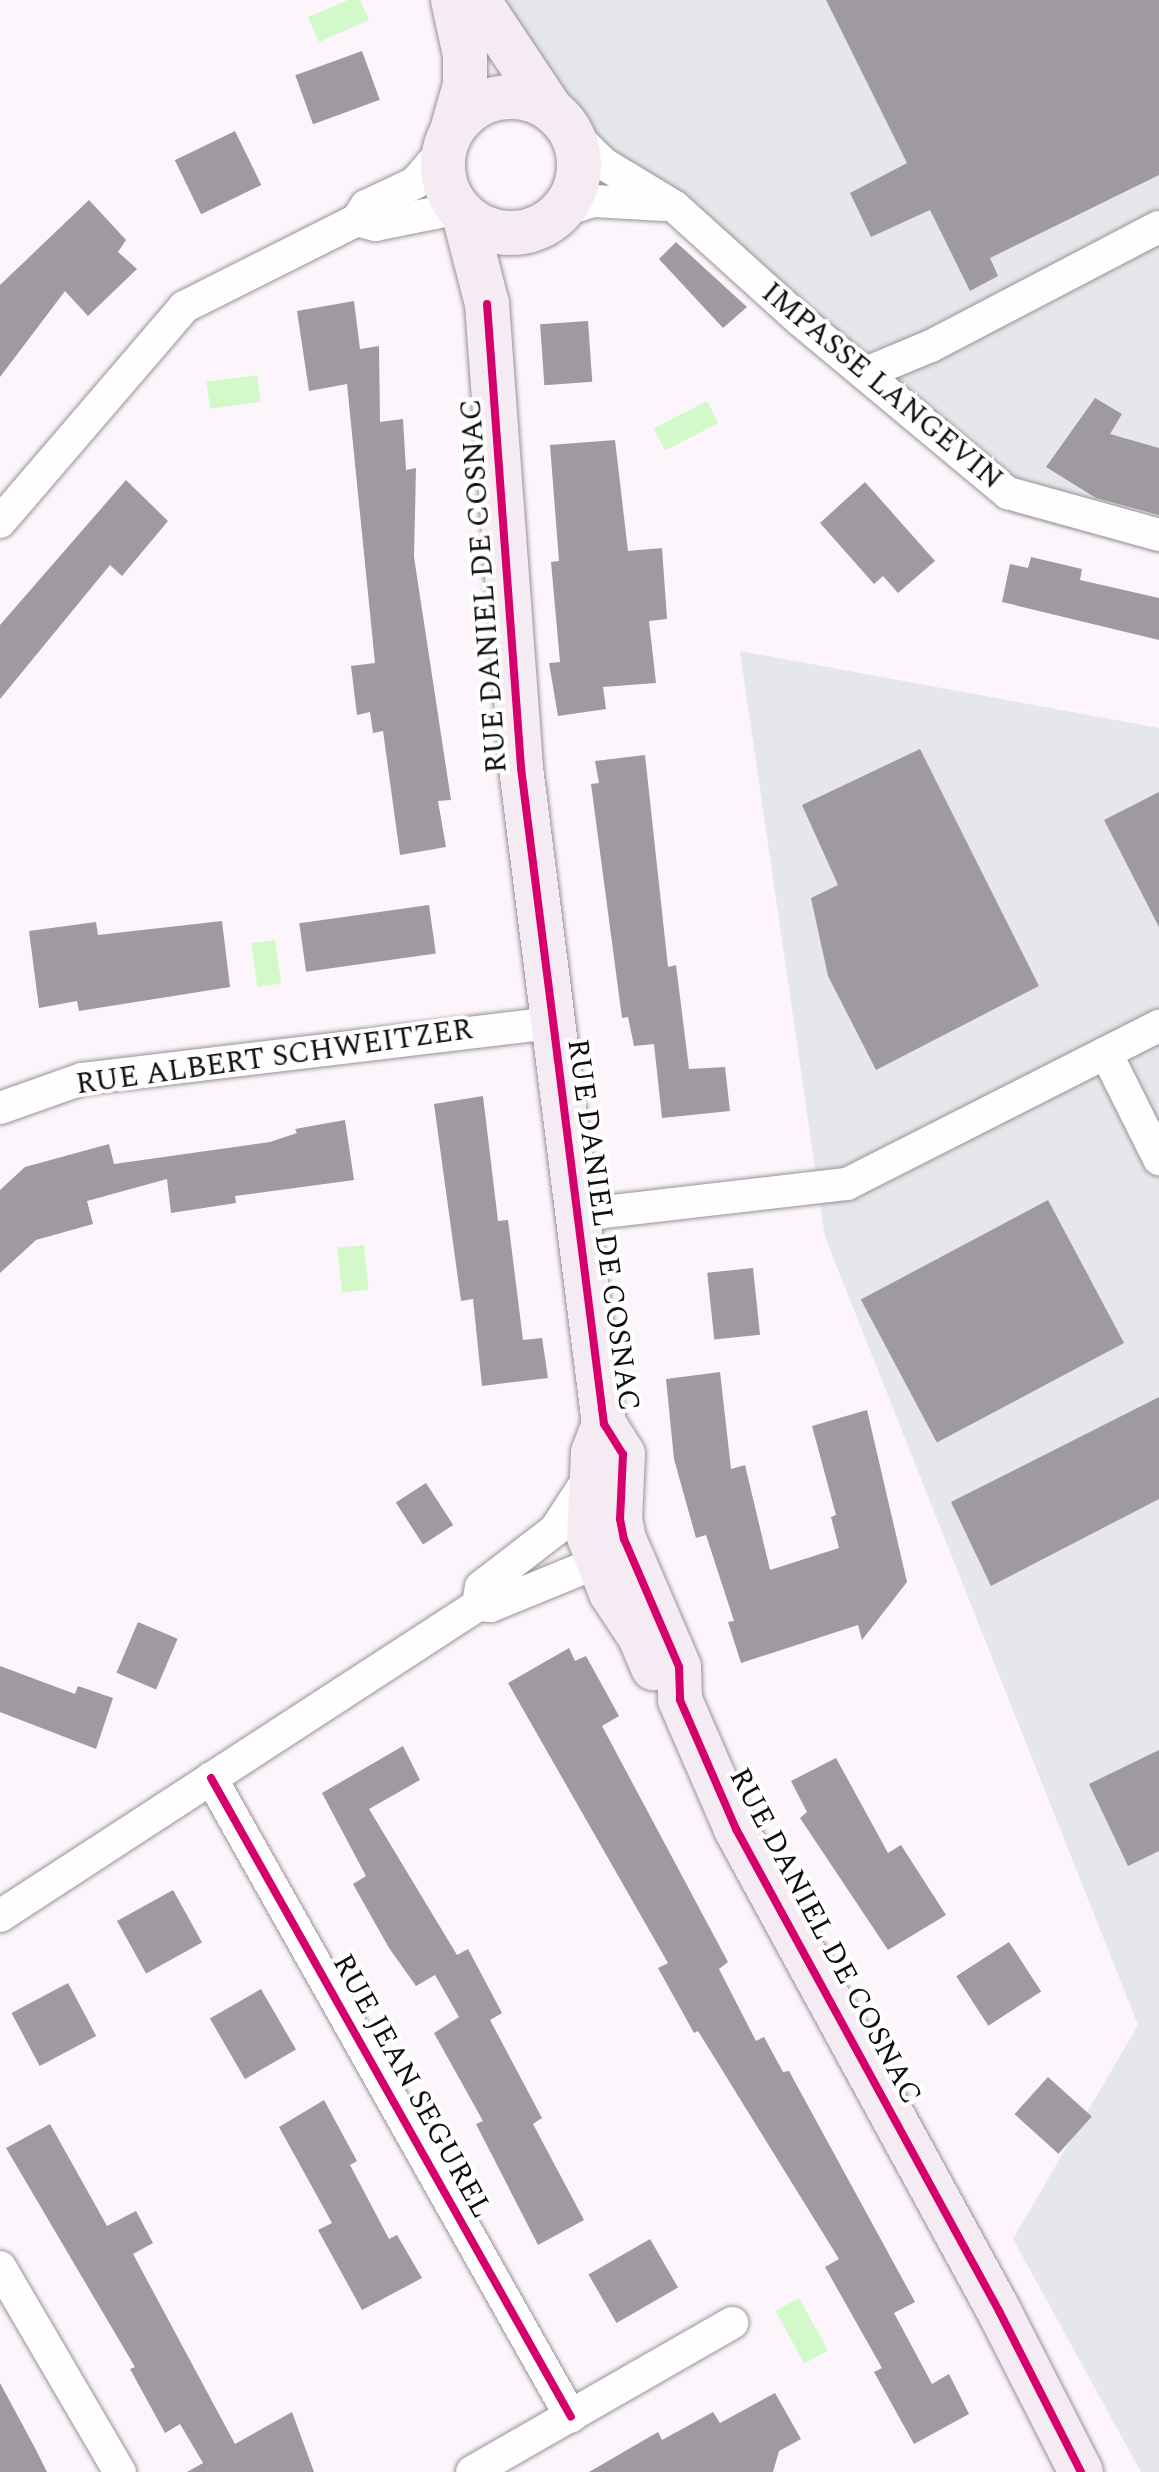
<!DOCTYPE html>
<html>
<head>
<meta charset="utf-8">
<style>
	body { margin:0 }
	#map { position:relative; width:1159px; height:2472px; overflow:hidden; background:#fcf5fb; font-family:Spectral,serif }
	div>[style] { position:absolute }
	.industrial>* { inset:0; background:#e6e7eb }
	.water>* { inset:0; background:#d3f8c9; transform-origin:0 0 }
	.building>* { inset:0; background:#9f9a9f; transform-origin:0 0 }
	.roads { filter:drop-shadow(0 0 2px #969395) drop-shadow(0 0 2px #969395) }
	.street>* { height:32px; margin:-16px; padding:0 16px; transform-origin:16px; border-radius:16px; background:#fffefe }
	.secondary>* { height:44px; margin:-22px; padding:0 22px; transform-origin:22px; border-radius:22px; background:#f5ebf2 }
	.secondary>.ring { margin:-22px; padding:0; box-sizing:content-box; background:none; border:44px solid #f5ebf2; border-radius:50% }
	.cycleway>* { height:8px; margin:-4px; padding:0 4px; transform-origin:4px; border-radius:4px; background:#d6006c }
	span { translate:-50% -50%; white-space:nowrap; text-align:center; line-height:1.15; -webkit-text-stroke:8px #fff; paint-order:stroke }
	.street-label { font-size:30px; color:#0f0f0f }
</style>
</head>
<body>
<div id="map">
	<div class="industrial">
		<i style="clip-path:polygon(486px 0,1159px 0,1159px 554px,1011px 514px,575px 123px)"></i>
		<i style="clip-path:polygon(740px 651px,1159px 728px,1159px 2472px,1141px 2472px,1013px 2239px,1138px 2025px,825px 1237px)"></i>
	</div>
	<div class="water">
		<i style="clip-path:polygon(348px 0,360px 0,369px 20px,319px 42px,308px 17px)"></i>
		<i style="left:257px;top:375px;width:27px;height:51px;rotate:82deg"></i>
		<i style="left:707px;top:401px;width:25px;height:60px;rotate:63deg"></i>
		<i style="left:275px;top:940px;width:44px;height:24px;rotate:82deg"></i>
		<i style="left:364px;top:1245px;width:45px;height:27px;rotate:84deg"></i>
		<i style="left:799px;top:2298px;width:60px;height:27px;rotate:61deg"></i>
	</div>
	<div class="building">
		<i style="clip-path:polygon(826px 0,1159px 0,1159px 175px,990px 258px,998px 276px,970px 291px,930px 210px,871px 237px,850px 193px,907px 163px)"></i>
		<i style="left:362px;top:51px;width:52px;height:71px;rotate:70deg"></i>
		<i style="left:235px;top:131px;width:60px;height:67px;rotate:64deg"></i>
		<i style="clip-path:polygon(89px 200px,126px 240px,118px 252px,137px 269px,88px 316px,65px 291px,0 377px,0 285px)"></i>
		<i style="clip-path:polygon(676px 242px,747px 307px,723px 328px,659px 259px)"></i>
		<i style="clip-path:polygon(354px 301px,360px 349px,379px 346px,380px 422px,403px 419px,406px 470px,416px 468px,414px 557px,451px 800px,438px 801px,446px 847px,400px 855px,383px 731px,373px 733px,370px 712px,357px 715px,351px 666px,375px 663px,347px 384px,309px 391px,297px 311px)"></i>
		<i style="left:588px;top:321px;width:61px;height:48px;rotate:86deg"></i>
		<i style="clip-path:polygon(1095px 398px,1122px 414px,1110px 434px,1159px 448px,1159px 515px,1096px 498px,1046px 467px)"></i>
		<i style="clip-path:polygon(615px 440px,628px 551px,662px 548px,667px 619px,649px 621px,656px 683px,603px 687px,606px 709px,558px 716px,549px 663px,560px 662px,551px 562px,559px 561px,550px 445px)"></i>
		<i style="clip-path:polygon(126px 480px,168px 521px,122px 576px,110px 565px,0 699px,0 625px)"></i>
		<i style="clip-path:polygon(865px 482px,935px 561px,898px 593px,883px 576px,874px 584px,820px 523px)"></i>
		<i style="clip-path:polygon(1031px 557px,1082px 569px,1080px 580px,1159px 598px,1159px 640px,1002px 602px,1010px 564px,1028px 568px)"></i>
		<i style="clip-path:polygon(920px 749px,1039px 986px,876px 1070px,828px 976px,811px 898px,838px 885px,802px 805px)"></i>
		<i style="clip-path:polygon(645px 755px,668px 967px,676px 965px,689px 1069px,725px 1067px,730px 1111px,662px 1118px,654px 1044px,634px 1046px,628px 1017px,622px 1018px,591px 784px,599px 783px,595px 761px)"></i>
		<i style="clip-path:polygon(1159px 792px,1159px 927px,1104px 820px)"></i>
		<i style="left:429px;top:905px;width:49px;height:131px;rotate:82deg"></i>
		<i style="clip-path:polygon(222px 921px,230px 987px,79px 1011px,77px 1001px,39px 1008px,29px 931px,96px 922px,98px 935px)"></i>
		<i style="clip-path:polygon(483px 1096px,498px 1221px,508px 1220px,523px 1340px,542px 1338px,548px 1378px,482px 1386px,473px 1299px,461px 1301px,434px 1104px)"></i>
		<i style="clip-path:polygon(345px 1120px,354px 1180px,235px 1196px,236px 1203px,171px 1213px,167px 1179px,87px 1201px,93px 1224px,36px 1240px,0 1273px,0 1190px,25px 1167px,109px 1144px,114px 1164px,270px 1142px,297px 1133px,295px 1129px)"></i>
		<i style="left:1048px;top:1200px;width:162px;height:212px;rotate:62deg"></i>
		<i style="left:753px;top:1268px;width:67px;height:46px;rotate:84deg"></i>
		<i style="clip-path:polygon(720px 1372px,731px 1469px,745px 1465px,770px 1570px,839px 1548px,831px 1517px,836px 1515px,812px 1426px,867px 1410px,907px 1582px,862px 1640px,858px 1625px,741px 1663px,728px 1622px,734px 1621px,706px 1535px,696px 1538px,674px 1459px,666px 1379px)"></i>
		<i style="clip-path:polygon(1159px 1397px,1159px 1499px,991px 1586px,951px 1502px)"></i>
		<i style="left:426px;top:1483px;width:50px;height:36px;rotate:57deg"></i>
		<i style="left:138px;top:1622px;width:43px;height:55px;rotate:23deg"></i>
		<i style="clip-path:polygon(569px 1648px,575px 1661px,586px 1656px,619px 1716px,602px 1726px,728px 1962px,719px 1969px,756px 2041px,764px 2037px,783px 2072px,789px 2071px,915px 2302px,894px 2313px,932px 2384px,949px 2374px,969px 2414px,914px 2444px,874px 2372px,882px 2368px,825px 2267px,839px 2259px,698px 2031px,694px 2033px,658px 1968px,668px 1963px,508px 1683px)"></i>
		<i style="clip-path:polygon(0 1666px,75px 1694px,78px 1686px,113px 1698px,96px 1749px,0 1712px)"></i>
		<i style="clip-path:polygon(403px 1746px,420px 1780px,369px 1809px,457px 1955px,468px 1949px,502px 2013px,490px 2020px,542px 2118px,533px 2124px,584px 2220px,538px 2245px,476px 2124px,483px 2121px,434px 2033px,459px 2017px,435px 1975px,416px 1986px,389px 1948px,353px 1884px,366px 1876px,322px 1793px)"></i>
		<i style="clip-path:polygon(1159px 1750px,1159px 1851px,1128px 1866px,1089px 1784px)"></i>
		<i style="clip-path:polygon(836px 1758px,888px 1853px,901px 1845px,946px 1915px,888px 1950px,800px 1818px,807px 1812px,791px 1781px)"></i>
		<i style="left:173px;top:1890px;width:60px;height:64px;rotate:61deg"></i>
		<i style="left:1009px;top:1942px;width:59px;height:63px;rotate:57deg"></i>
		<i style="left:68px;top:1983px;width:60px;height:64px;rotate:62deg"></i>
		<i style="left:261px;top:1989px;width:70px;height:59px;rotate:60deg"></i>
		<i style="left:1048px;top:2077px;width:59px;height:50px;rotate:42deg"></i>
		<i style="clip-path:polygon(324px 2100px,357px 2161px,350px 2165px,389px 2239px,397px 2235px,422px 2278px,362px 2310px,318px 2230px,332px 2223px,279px 2127px)"></i>
		<i style="clip-path:polygon(50px 2124px,107px 2226px,136px 2211px,153px 2243px,133px 2254px,235px 2444px,292px 2412px,314px 2472px,187px 2472px,203px 2463px,180px 2424px,165px 2433px,130px 2369px,135px 2367px,6px 2148px)"></i>
		<i style="left:650px;top:2239px;width:56px;height:71px;rotate:60deg"></i>
		<i style="clip-path:polygon(0 2383px,35px 2448px,47px 2472px,0 2472px)"></i>
		<i style="clip-path:polygon(775px 2393px,801px 2439px,779px 2451px,773px 2472px,589px 2472px,658px 2432px,662px 2440px,713px 2412px,720px 2423px)"></i>
	</div>
	<div class="roads">
		<div class="street">
			<i style="left:568px;top:129px;width:50px;rotate:44.2deg"></i>
			<i style="left:604px;top:164px;width:83px;rotate:31.2deg"></i>
			<i style="left:675px;top:207px;width:169px;rotate:42.1deg"></i>
			<i style="left:800px;top:320px;width:271px;rotate:39.8deg"></i>
			<i style="left:1008px;top:493px;width:157px;rotate:15.5deg"></i>
			<i style="left:561px;top:211px;width:34px;rotate:-17deg"></i>
			<i style="left:594px;top:201px;width:70px;rotate:3.3deg"></i>
			<i style="left:357px;top:220px;width:19px;rotate:16deg"></i>
			<i style="left:375px;top:225px;width:86px;rotate:-11.4deg"></i>
			<i style="left:866px;top:373px;width:70px;rotate:-22.6deg"></i>
			<i style="left:931px;top:346px;width:257px;rotate:-27.6deg"></i>
			<i style="left:0;top:522px;width:283px;rotate:-49.4deg"></i>
			<i style="left:184px;top:307px;width:194px;rotate:-26.7deg"></i>
			<i style="left:357px;top:220px;width:17px;rotate:-57deg"></i>
			<i style="left:366px;top:206px;width:54px;rotate:-25.1deg"></i>
			<i style="left:415px;top:183px;width:45px;rotate:-49.5deg"></i>
			<i style="left:1106px;top:1053px;width:119px;rotate:63.4deg"></i>
			<i style="left:0;top:1108px;width:87px;rotate:-19.5deg"></i>
			<i style="left:82px;top:1079px;width:473px;rotate:-6.8deg"></i>
			<i style="left:578px;top:1215px;width:271px;rotate:-6.6deg"></i>
			<i style="left:847px;top:1184px;width:350px;rotate:-26.9deg"></i>
			<i style="left:478px;top:1605px;width:18px;rotate:-81deg"></i>
			<i style="left:481px;top:1587px;width:93px;rotate:-37.6deg"></i>
			<i style="left:555px;top:1530px;width:66px;rotate:-56.8deg"></i>
			<i style="left:211px;top:1778px;width:733px;rotate:60.6deg"></i>
			<i style="left:0;top:1916px;width:570px;rotate:-33.05deg"></i>
			<i style="left:478px;top:1605px;width:13px;rotate:4deg"></i>
			<i style="left:491px;top:1606px;width:137px;rotate:-22.3deg"></i>
			<i style="left:0;top:2267px;width:238px;rotate:59.7deg"></i>
			<i style="left:472px;top:2472px;width:300px;rotate:-29.8deg"></i>
		</div>
		<div class="secondary">
			<i style="left:478px;top:0;width:133px;rotate:56.3deg"></i>
			<i class="ring" style="left:443px;top:97px;width:92px;height:92px"></i>
			<i style="left:453px;top:127px;width:44px;rotate:-74.1deg"></i>
			<i style="left:465px;top:85px;width:30px;rotate:-90deg"></i>
			<i style="left:465px;top:55px;width:56px;rotate:-102.3deg"></i>
			<i style="left:464px;top:215px;width:92px;rotate:75.5deg"></i>
			<i style="left:487px;top:304px;width:465px;rotate:85.8deg"></i>
			<i style="left:521px;top:768px;width:661px;rotate:82.79deg"></i>
			<i style="left:604px;top:1424px;width:36px;rotate:58deg"></i>
			<i style="left:623px;top:1454px;width:65px;rotate:92.6deg"></i>
			<i style="left:620px;top:1519px;width:20px;rotate:79deg"></i>
			<i style="left:624px;top:1539px;width:139px;rotate:66.7deg"></i>
			<i style="left:679px;top:1667px;width:33px;rotate:88deg"></i>
			<i style="left:680px;top:1700px;width:141px;rotate:66.5deg"></i>
			<i style="left:736px;top:1829px;width:549px;rotate:61.38deg"></i>
			<i style="left:999px;top:2311px;width:181px;rotate:63deg"></i>
			<i style="left:604px;top:1424px;width:31px;rotate:111deg"></i>
			<i style="left:593px;top:1453px;width:84px;rotate:92.7deg"></i>
			<i style="left:589px;top:1537px;width:60px;rotate:68.6deg"></i>
			<i style="left:611px;top:1593px;width:53px;rotate:56.6deg"></i>
			<i style="left:640px;top:1637px;width:34px;rotate:67deg"></i>
		</div>
	</div>
	<div class="cycleway">
		<i style="left:487px;top:304px;width:465px;rotate:85.8deg"></i>
		<i style="left:521px;top:768px;width:661px;rotate:82.79deg"></i>
		<i style="left:604px;top:1424px;width:36px;rotate:58deg"></i>
		<i style="left:623px;top:1454px;width:65px;rotate:92.6deg"></i>
		<i style="left:620px;top:1519px;width:20px;rotate:79deg"></i>
		<i style="left:624px;top:1539px;width:139px;rotate:66.7deg"></i>
		<i style="left:679px;top:1667px;width:33px;rotate:88deg"></i>
		<i style="left:680px;top:1700px;width:141px;rotate:66.5deg"></i>
		<i style="left:736px;top:1829px;width:549px;rotate:61.38deg"></i>
		<i style="left:999px;top:2311px;width:181px;rotate:63deg"></i>
		<i style="left:211px;top:1778px;width:733px;rotate:60.6deg"></i>
	</div>
	<div class="street-label">
		<span style="left:882px;top:386px;rotate:40deg">IMPASSE LANGEVIN</span>
		<span style="left:484px;top:586px;rotate:-94deg">RUE DANIEL DE COSNAC</span>
		<span style="left:274px;top:1057px;rotate:-8deg">RUE ALBERT SCHWEITZER</span>
		<span style="left:603px;top:1225px;rotate:82deg">RUE DANIEL DE COSNAC</span>
		<span style="left:825px;top:1936px;rotate:62deg">RUE DANIEL DE COSNAC</span>
		<span style="left:412px;top:2086px;rotate:61deg">RUE JEAN SEGUREL</span>
	</div>
</div>
</body>
</html>
